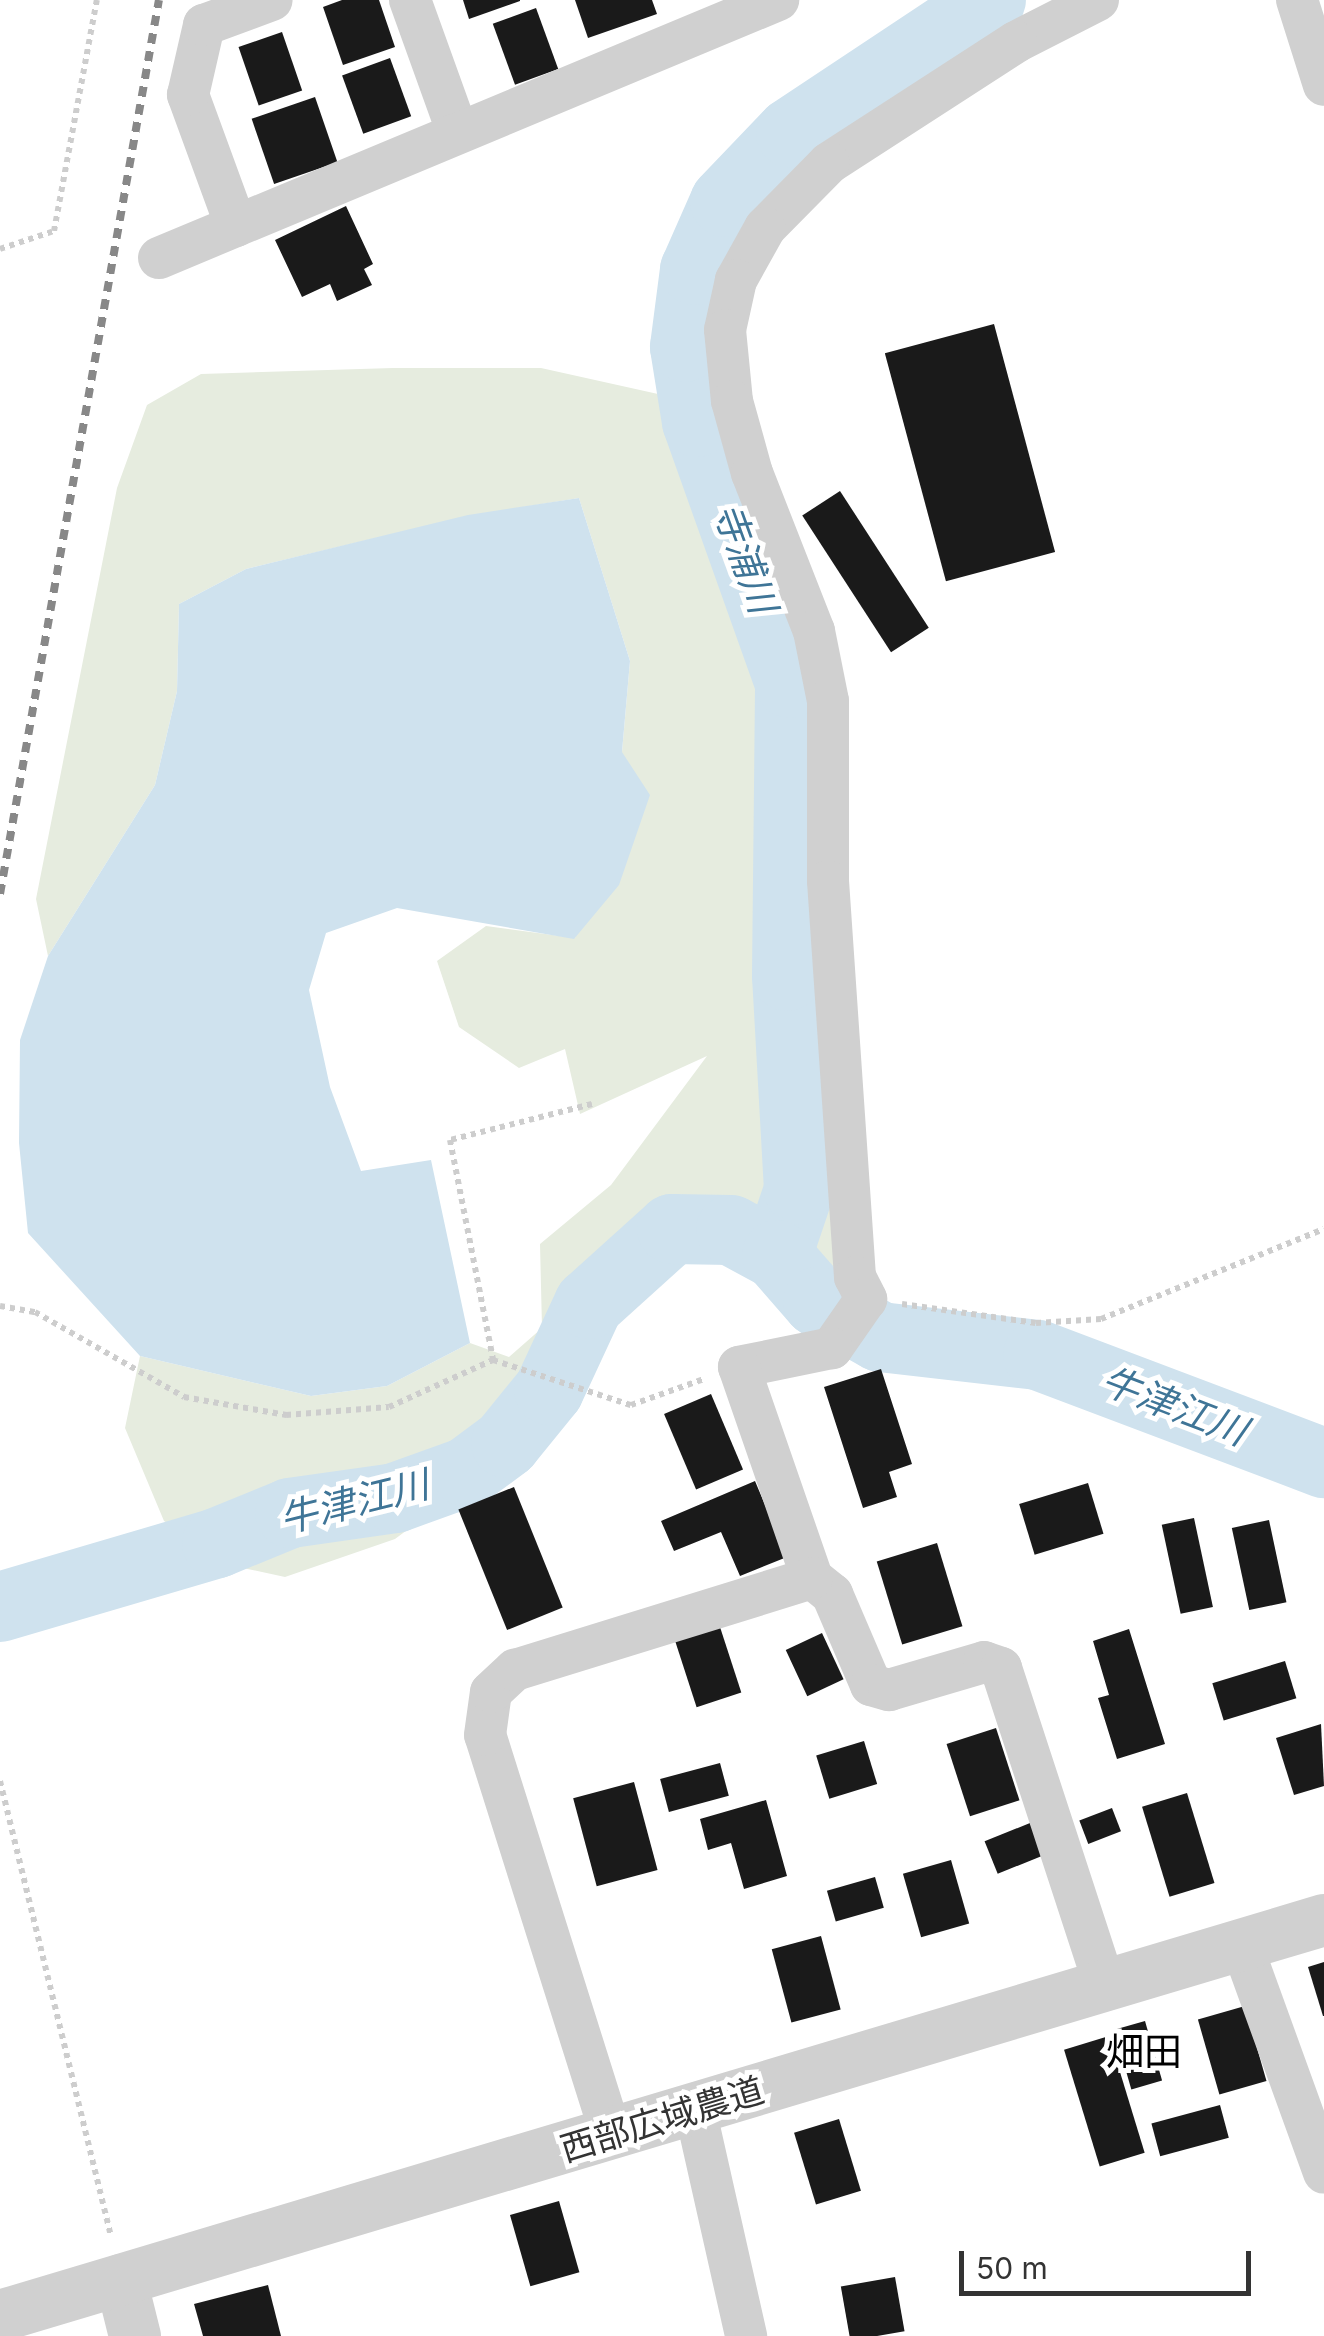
<!DOCTYPE html>
<html>
<head>
<meta charset="utf-8">
<style>
	body { margin:0 }
	#map { position:relative; width:1324px; height:2336px; overflow:hidden; background:#fff; font-family:Inter,"Noto Sans JP",sans-serif }
	div>[style] { position:absolute }
	.green>* { inset:0; background:#e6ecdf }
	.water>* { inset:0; background:#cfe2ee }
	.river>* { height:70px; margin:-35px; padding:0 35px; transform-origin:35px; border-radius:35px; background:#cfe2ee }
	.building>* { inset:0; background:#1a1a1a; transform-origin:0 0 }
	.path>* { height:6px; margin-top:-3px; transform-origin:0; background:repeating-linear-gradient(90deg,#cdcdcd 0 5px,transparent 0 10px) }
	.minor>* { height:42px; margin:-21px; padding:0 21px; transform-origin:21px; border-radius:21px; background:#d0d0d0 }
	.tertiary>* { height:52px; margin:-26px; padding:0 26px; transform-origin:26px; border-radius:26px; background:#d0d0d0 }
	.rail>* { height:8px; margin-top:-4px; transform-origin:0; background:repeating-linear-gradient(90deg,#888 0 10px,transparent 0 18px) }
	span { translate:-50% -50%; white-space:nowrap; text-align:center; line-height:1.15; -webkit-text-stroke:10px #fff; paint-order:stroke }
	.street-label { font-size:35px; color:#333 }
	.water-label { font-size:38px; color:#3f7597; font-style:italic }
	.neighbourhood-label { font-size:38px; color:#000 }
	.scale { position:absolute; left:959px; top:2251px; width:292px; height:45px; box-sizing:border-box; border:5px solid #333; border-top:0; padding-left:12px; font-size:30px; line-height:35px; white-space:nowrap; color:#333; -webkit-text-stroke:8px #fff; paint-order:stroke }
</style>
</head>
<body>
<div id="map">
	<div class="green">
		<i style="clip-path:polygon(393px 368px,541px 368px,712px 406px,812px 688px,805px 831px,843px 1279px,834px 1312px,791px 1314px,742px 1260px,670px 1258px,583px 1352px,534px 1436px,395px 1539px,285px 1577px,243px 1568px,164px 1521px,125px 1428px,140px 1356px,311px 1396px,387px 1386px,470px 1343px,509px 1357px,542px 1328px,540px 1244px,611px 1185px,707px 1056px,580px 1114px,565px 1049px,519px 1068px,459px 1027px,437px 961px,486px 926px,575px 938px,622px 752px,630px 661px,579px 498px,468px 516px,246px 569px,179px 604px,177px 691px,155px 785px,48px 956px,36px 899px,117px 488px,147px 405px,201px 374px)"></i>
	</div>
	<div class="water">
		<i style="clip-path:polygon(579px 498px,630px 661px,622px 752px,650px 795px,619px 885px,574px 939px,397px 908px,326px 933px,309px 990px,330px 1087px,361px 1171px,431px 1160px,470px 1343px,387px 1386px,311px 1396px,140px 1356px,28px 1233px,19px 1143px,20px 1040px,48px 956px,155px 785px,177px 691px,179px 604px,246px 569px,468px 515px)"></i>
	</div>
	<div class="river">
		<i style="left:777px;top:1255px;width:69px;rotate:-71.3deg"></i>
		<i style="left:799px;top:1190px;width:214px;rotate:-93.2deg"></i>
		<i style="left:787px;top:976px;width:293px;rotate:-89.4deg"></i>
		<i style="left:790px;top:683px;width:277px;rotate:-109.6deg"></i>
		<i style="left:697px;top:422px;width:76px;rotate:-99.1deg"></i>
		<i style="left:685px;top:347px;width:78px;rotate:-82.6deg"></i>
		<i style="left:695px;top:270px;width:74px;rotate:-66.2deg"></i>
		<i style="left:725px;top:202px;width:95px;rotate:-46.3deg"></i>
		<i style="left:791px;top:133px;width:240px;rotate:-33.6deg"></i>
		<i style="left:0;top:1607px;width:226px;rotate:-16.4deg"></i>
		<i style="left:217px;top:1543px;width:79px;rotate:-22.3deg"></i>
		<i style="left:290px;top:1513px;width:106px;rotate:-8.1deg"></i>
		<i style="left:395px;top:1498px;width:77px;rotate:-19.9deg"></i>
		<i style="left:467px;top:1472px;width:49px;rotate:-36.6deg"></i>
		<i style="left:506px;top:1443px;width:68px;rotate:-50.9deg"></i>
		<i style="left:549px;top:1390px;width:95px;rotate:-65.1deg"></i>
		<i style="left:589px;top:1304px;width:112px;rotate:-42.1deg"></i>
		<i style="left:672px;top:1229px;width:59px;rotate:1deg"></i>
		<i style="left:731px;top:1230px;width:52px;rotate:28.5deg"></i>
		<i style="left:777px;top:1255px;width:62px;rotate:48.9deg"></i>
		<i style="left:818px;top:1302px;width:71px;rotate:29.4deg"></i>
		<i style="left:880px;top:1337px;width:159px;rotate:6.5deg"></i>
		<i style="left:1038px;top:1355px;width:306px;rotate:20.7deg"></i>
	</div>
	<div class="building">
		<i style="clip-path:polygon(342px 0,379px 0,395px 47px,343px 65px,323px 7px)"></i>
		<i style="clip-path:polygon(463px 0,520px 0,520px 1px,469px 19px)"></i>
		<i style="clip-path:polygon(575px 0,652px 0,657px 14px,588px 38px)"></i>
		<i style="left:536px;top:8px;width:65px;height:46px;rotate:70deg"></i>
		<i style="left:282px;top:32px;width:62px;height:46px;rotate:71deg"></i>
		<i style="left:390px;top:58px;width:62px;height:51px;rotate:70deg"></i>
		<i style="left:315px;top:97px;width:69px;height:67px;rotate:71deg"></i>
		<i style="clip-path:polygon(346px 206px,373px 264px,364px 269px,372px 285px,337px 301px,330px 284px,302px 297px,275px 240px)"></i>
		<i style="left:994px;top:324px;width:236px;height:113px;rotate:75deg"></i>
		<i style="left:840px;top:491px;width:163px;height:45px;rotate:57deg"></i>
		<i style="clip-path:polygon(881px 1369px,912px 1464px,889px 1472px,897px 1497px,863px 1508px,824px 1387px)"></i>
		<i style="left:711px;top:1394px;width:82px;height:51px;rotate:67deg"></i>
		<i style="clip-path:polygon(755px 1481px,787px 1557px,740px 1576px,721px 1532px,674px 1551px,661px 1521px)"></i>
		<i style="left:1088px;top:1483px;width:53px;height:72px;rotate:73deg"></i>
		<i style="left:514px;top:1487px;width:130px;height:60px;rotate:68deg"></i>
		<i style="left:1194px;top:1518px;width:91px;height:33px;rotate:78deg"></i>
		<i style="left:1269px;top:1520px;width:84px;height:38px;rotate:78deg"></i>
		<i style="left:937px;top:1543px;width:87px;height:63px;rotate:73deg"></i>
		<i style="left:720px;top:1627px;width:69px;height:47px;rotate:72deg"></i>
		<i style="clip-path:polygon(1129px 1629px,1165px 1744px,1117px 1759px,1098px 1698px,1109px 1695px,1093px 1641px)"></i>
		<i style="left:822px;top:1633px;width:51px;height:40px;rotate:65deg"></i>
		<i style="left:1285px;top:1661px;width:39px;height:76px;rotate:73deg"></i>
		<i style="clip-path:polygon(1321px 1724px,1324px 1786px,1294px 1795px,1276px 1738px)"></i>
		<i style="left:996px;top:1728px;width:76px;height:52px;rotate:72deg"></i>
		<i style="left:864px;top:1741px;width:45px;height:50px;rotate:73deg"></i>
		<i style="left:720px;top:1763px;width:34px;height:62px;rotate:75deg"></i>
		<i style="left:634px;top:1782px;width:91px;height:63px;rotate:75deg"></i>
		<i style="left:1187px;top:1793px;width:94px;height:47px;rotate:73deg"></i>
		<i style="clip-path:polygon(766px 1800px,787px 1876px,744px 1889px,731px 1843px,708px 1850px,700px 1819px)"></i>
		<i style="left:1112px;top:1808px;width:25px;height:35px;rotate:69deg"></i>
		<i style="left:1030px;top:1823px;width:35px;height:49px;rotate:68deg"></i>
		<i style="left:951px;top:1860px;width:66px;height:50px;rotate:74deg"></i>
		<i style="left:875px;top:1877px;width:32px;height:50px;rotate:74deg"></i>
		<i style="left:821px;top:1936px;width:76px;height:51px;rotate:75deg"></i>
		<i style="clip-path:polygon(1324px 1962px,1324px 2016px,1323px 2016px,1308px 1967px)"></i>
		<i style="left:1245px;top:2006px;width:78px;height:49px;rotate:74deg"></i>
		<i style="left:1145px;top:2021px;width:62px;height:32px;rotate:74deg"></i>
		<i style="left:1109px;top:2036px;width:122px;height:47px;rotate:73deg"></i>
		<i style="left:1220px;top:2105px;width:34px;height:71px;rotate:75deg"></i>
		<i style="left:839px;top:2119px;width:75px;height:47px;rotate:73deg"></i>
		<i style="left:559px;top:2201px;width:74px;height:51px;rotate:74deg"></i>
		<i style="left:895px;top:2277px;width:55px;height:55px;rotate:80deg"></i>
		<i style="clip-path:polygon(268px 2285px,281px 2336px,203px 2336px,194px 2304px)"></i>
	</div>
	<div class="path">
		<i style="left:0;top:249px;width:57px;rotate:-18.4deg"></i>
		<i style="left:54px;top:231px;width:235px;rotate:-79.5deg"></i>
		<i style="left:592px;top:1104px;width:146px;rotate:165.8deg"></i>
		<i style="left:450px;top:1140px;width:224px;rotate:78.9deg"></i>
		<i style="left:493px;top:1360px;width:145px;rotate:18.1deg"></i>
		<i style="left:631px;top:1405px;width:77px;rotate:-19.6deg"></i>
		<i style="left:902px;top:1304px;width:135px;rotate:8.1deg"></i>
		<i style="left:1036px;top:1323px;width:65px;rotate:-3.5deg"></i>
		<i style="left:1101px;top:1319px;width:240px;rotate:-22deg"></i>
		<i style="left:0;top:1306px;width:36px;rotate:10deg"></i>
		<i style="left:35px;top:1312px;width:172px;rotate:29.7deg"></i>
		<i style="left:184px;top:1397px;width:104px;rotate:10deg"></i>
		<i style="left:286px;top:1415px;width:103px;rotate:-4.4deg"></i>
		<i style="left:389px;top:1407px;width:114px;rotate:-24.3deg"></i>
		<i style="left:0;top:1781px;width:469px;rotate:76.3deg"></i>
	</div>
	<div class="minor">
		<i style="left:410px;top:0;width:141px;rotate:70.2deg"></i>
		<i style="left:1098px;top:0;width:92px;rotate:152.9deg"></i>
		<i style="left:1016px;top:42px;width:223px;rotate:147.1deg"></i>
		<i style="left:829px;top:163px;width:91px;rotate:134.6deg"></i>
		<i style="left:765px;top:228px;width:60px;rotate:119.1deg"></i>
		<i style="left:736px;top:280px;width:51px;rotate:102.4deg"></i>
		<i style="left:725px;top:330px;width:71px;rotate:84.4deg"></i>
		<i style="left:732px;top:401px;width:75px;rotate:74.5deg"></i>
		<i style="left:752px;top:473px;width:170px;rotate:68.6deg"></i>
		<i style="left:814px;top:631px;width:71px;rotate:78.7deg"></i>
		<i style="left:828px;top:701px;width:180px;rotate:90deg"></i>
		<i style="left:828px;top:881px;width:397px;rotate:86.1deg"></i>
		<i style="left:855px;top:1277px;width:25px;rotate:63deg"></i>
		<i style="left:866px;top:1299px;width:60px;rotate:124.8deg"></i>
		<i style="left:832px;top:1348px;width:95px;rotate:168.5deg"></i>
		<i style="left:739px;top:1367px;width:223px;rotate:70.9deg"></i>
		<i style="left:812px;top:1578px;width:26px;rotate:39deg"></i>
		<i style="left:832px;top:1594px;width:99px;rotate:66.8deg"></i>
		<i style="left:871px;top:1685px;width:19px;rotate:16deg"></i>
		<i style="left:889px;top:1690px;width:99px;rotate:-16.4deg"></i>
		<i style="left:984px;top:1662px;width:18px;rotate:19deg"></i>
		<i style="left:1001px;top:1668px;width:336px;rotate:71.9deg"></i>
		<i style="left:1297px;top:0;width:89px;rotate:72.4deg"></i>
		<i style="left:236px;top:226px;width:140px;rotate:-110.1deg"></i>
		<i style="left:188px;top:95px;width:72px;rotate:-77.1deg"></i>
		<i style="left:204px;top:25px;width:72px;rotate:-20.2deg"></i>
		<i style="left:159px;top:258px;width:671px;rotate:-22.63deg"></i>
		<i style="left:1242px;top:1946px;width:241px;rotate:70.1deg"></i>
		<i style="left:695px;top:2109px;width:233px;rotate:77.3deg"></i>
		<i style="left:611px;top:2134px;width:418px;rotate:-107.5deg"></i>
		<i style="left:485px;top:1735px;width:43px;rotate:-82.1deg"></i>
		<i style="left:491px;top:1692px;width:33px;rotate:-43deg"></i>
		<i style="left:515px;top:1670px;width:311px;rotate:-17.2deg"></i>
	</div>
	<div class="tertiary">
		<i style="left:121px;top:2280px;width:58px;rotate:76deg"></i>
		<i style="left:0;top:2316px;width:1382px;rotate:-16.65deg"></i>
	</div>
	<div class="rail">
		<i style="left:0;top:894px;width:908px;rotate:-79.92deg"></i>
	</div>
	<div class="street-label">
		<span style="left:662px;top:2119px;rotate:-17deg">西部広域農道</span>
	</div>
	<div class="water-label">
		<span style="left:745px;top:558px;rotate:70deg">寺浦川</span>
		<span style="left:1174px;top:1406px;rotate:21deg">牛津江川</span>
		<span style="left:354px;top:1502px;rotate:-14deg">牛津江川</span>
	</div>
	<div class="neighbourhood-label">
		<span style="left:1144px;top:2052px">畑田</span>
	</div>
	<div class="scale">50 m</div>
</div>
</body>
</html>
